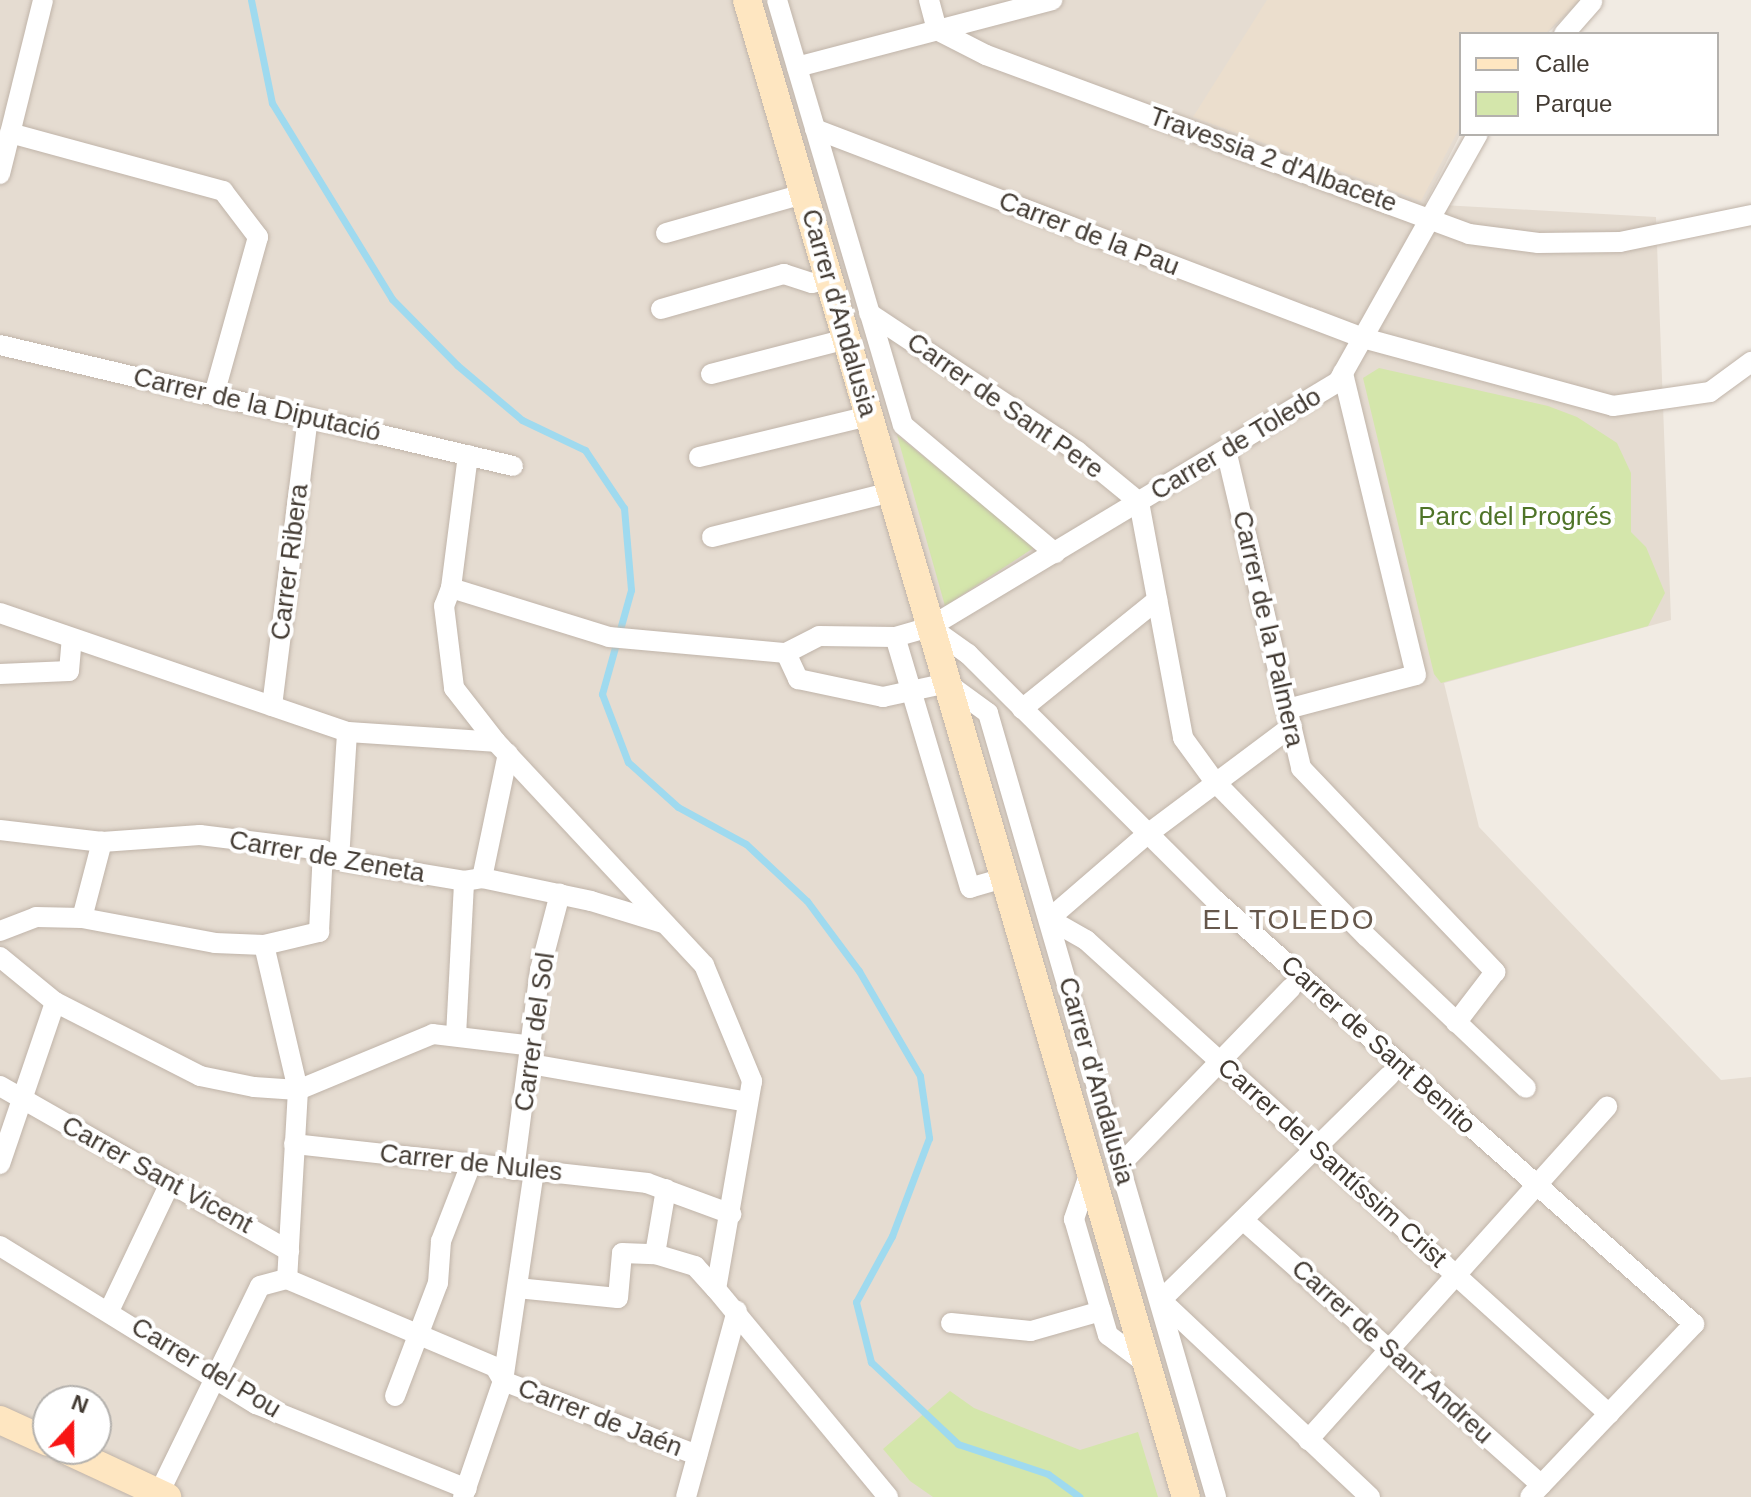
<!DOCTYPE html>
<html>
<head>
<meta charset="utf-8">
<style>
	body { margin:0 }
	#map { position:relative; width:1751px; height:1497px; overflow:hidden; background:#f1ebe3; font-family:Helvetica,sans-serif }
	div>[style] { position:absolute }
	.residential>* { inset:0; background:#e5dcd1 }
	.education>* { inset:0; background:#ebdecd }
	.green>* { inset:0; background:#d4e6ab }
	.stream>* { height:7px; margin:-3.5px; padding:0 3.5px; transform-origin:3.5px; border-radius:3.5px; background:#9fdaef }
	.roads { filter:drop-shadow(0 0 2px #c0b4a9) drop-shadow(0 0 2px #c0b4a9) }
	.street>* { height:20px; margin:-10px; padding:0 10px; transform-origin:10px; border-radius:10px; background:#fff }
	.secondary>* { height:28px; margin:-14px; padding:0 14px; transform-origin:14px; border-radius:14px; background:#fee6c1 }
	span { translate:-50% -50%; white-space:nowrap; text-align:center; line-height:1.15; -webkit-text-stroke:8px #fff; paint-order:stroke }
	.street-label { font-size:26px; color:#433b33 }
	.park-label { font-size:26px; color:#4f7428 }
	.neighbourhood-label { font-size:28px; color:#66574b; letter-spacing:2px }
	.legend { position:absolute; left:1459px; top:32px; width:260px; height:104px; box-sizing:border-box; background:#fff; border:2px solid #b4b1ad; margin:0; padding:10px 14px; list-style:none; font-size:24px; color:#433b33 }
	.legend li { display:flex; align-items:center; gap:16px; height:40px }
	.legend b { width:40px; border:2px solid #b4b1ad }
	.north { position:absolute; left:32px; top:1385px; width:80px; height:80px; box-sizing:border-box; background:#fff; border:2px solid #b4b1ad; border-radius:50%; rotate:21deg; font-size:22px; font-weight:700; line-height:32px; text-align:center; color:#433b33 }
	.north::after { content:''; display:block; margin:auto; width:28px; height:36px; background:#f81514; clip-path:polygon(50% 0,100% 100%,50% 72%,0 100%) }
</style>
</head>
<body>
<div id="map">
	<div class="residential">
		<i style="clip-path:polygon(evenodd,0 0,1581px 0,1547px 34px,1461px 34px,1461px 133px,1425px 204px,1656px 217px,1671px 620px,1444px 683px,1479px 827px,1721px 1080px,1751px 1077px,1751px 1497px,0 1497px,0 0,48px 1401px,96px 1401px,96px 1449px,48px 1449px,48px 1401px)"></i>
	</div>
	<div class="education">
		<i style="clip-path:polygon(1267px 0,1579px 0,1545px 34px,1461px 34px,1461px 125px,1421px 201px,1193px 117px)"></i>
	</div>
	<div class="green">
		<i style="clip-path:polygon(1379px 368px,1548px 406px,1577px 417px,1617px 443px,1631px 473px,1631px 532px,1646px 547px,1665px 593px,1648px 626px,1441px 683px,1434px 674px,1363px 378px)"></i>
		<i style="clip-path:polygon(897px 435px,1035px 547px,945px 606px)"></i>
		<i style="clip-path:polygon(950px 1391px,974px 1408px,1080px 1450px,1138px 1432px,1158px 1497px,933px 1497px,910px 1481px,883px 1449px)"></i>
	</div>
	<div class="stream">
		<i style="left:251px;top:0;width:105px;rotate:78.5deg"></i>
		<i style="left:272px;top:103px;width:230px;rotate:58.5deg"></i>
		<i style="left:392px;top:299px;width:93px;rotate:45.4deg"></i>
		<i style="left:457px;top:365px;width:85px;rotate:40.2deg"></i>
		<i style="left:522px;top:420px;width:70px;rotate:25.5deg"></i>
		<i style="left:585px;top:450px;width:70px;rotate:56.1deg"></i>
		<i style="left:624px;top:508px;width:82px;rotate:85.1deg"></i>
		<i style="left:631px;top:590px;width:108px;rotate:105.6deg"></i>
		<i style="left:602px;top:694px;width:73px;rotate:69.1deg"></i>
		<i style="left:628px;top:762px;width:67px;rotate:42deg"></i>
		<i style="left:678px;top:807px;width:77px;rotate:28.6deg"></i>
		<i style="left:746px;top:844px;width:83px;rotate:43.1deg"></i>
		<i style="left:807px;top:901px;width:87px;rotate:53.4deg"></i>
		<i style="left:859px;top:971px;width:121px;rotate:59.8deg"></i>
		<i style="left:920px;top:1076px;width:63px;rotate:81.7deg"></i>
		<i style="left:929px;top:1138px;width:105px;rotate:110.7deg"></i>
		<i style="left:892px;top:1236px;width:75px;rotate:118.6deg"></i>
		<i style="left:856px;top:1302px;width:62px;rotate:76deg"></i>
		<i style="left:871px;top:1362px;width:120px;rotate:43.3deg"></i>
		<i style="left:958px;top:1444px;width:95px;rotate:18.4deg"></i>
		<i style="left:1048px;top:1474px;width:39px;rotate:36deg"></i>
	</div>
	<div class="roads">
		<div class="street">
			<i style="left:777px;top:0;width:443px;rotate:73.5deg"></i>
			<i style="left:903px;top:425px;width:199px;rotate:40.1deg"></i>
			<i style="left:929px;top:0;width:31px;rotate:75deg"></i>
			<i style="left:937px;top:30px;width:55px;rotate:27deg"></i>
			<i style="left:986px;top:55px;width:515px;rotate:20.33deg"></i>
			<i style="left:1469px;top:234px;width:70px;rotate:7.4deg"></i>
			<i style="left:1538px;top:243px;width:82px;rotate:-0.7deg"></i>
			<i style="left:1620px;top:242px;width:134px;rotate:-11.6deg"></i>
			<i style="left:1564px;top:34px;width:43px;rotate:-48.8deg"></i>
			<i style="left:797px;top:67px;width:264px;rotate:-14.7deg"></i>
			<i style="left:815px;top:129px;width:587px;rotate:20.88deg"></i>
			<i style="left:1363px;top:338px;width:259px;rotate:15.2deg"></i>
			<i style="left:1613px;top:406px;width:98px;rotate:-8.2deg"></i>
			<i style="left:1710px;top:392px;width:51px;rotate:-36.2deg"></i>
			<i style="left:10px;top:133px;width:221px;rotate:15.2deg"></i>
			<i style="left:223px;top:191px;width:58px;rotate:52.7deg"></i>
			<i style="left:258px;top:237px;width:164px;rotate:105.6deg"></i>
			<i style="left:0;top:174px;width:179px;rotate:-76.1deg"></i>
			<i style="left:666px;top:233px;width:142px;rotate:-15.9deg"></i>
			<i style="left:661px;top:309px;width:128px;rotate:-15.9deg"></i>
			<i style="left:784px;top:274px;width:29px;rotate:18deg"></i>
			<i style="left:812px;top:283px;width:16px;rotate:-14deg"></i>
			<i style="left:869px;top:313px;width:250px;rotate:33.6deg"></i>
			<i style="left:1077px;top:451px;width:80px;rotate:39.4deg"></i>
			<i style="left:1139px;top:502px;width:240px;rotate:79.4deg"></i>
			<i style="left:1183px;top:738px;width:54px;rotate:54deg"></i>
			<i style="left:1215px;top:782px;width:217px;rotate:45.6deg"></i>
			<i style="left:1367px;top:937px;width:219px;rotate:43.5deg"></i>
			<i style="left:0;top:345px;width:527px;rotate:13.27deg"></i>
			<i style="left:711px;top:374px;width:139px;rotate:-14.5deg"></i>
			<i style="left:1226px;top:450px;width:327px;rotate:76.7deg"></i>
			<i style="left:1301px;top:768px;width:282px;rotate:46.4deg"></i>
			<i style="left:1495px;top:972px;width:64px;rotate:127.4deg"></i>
			<i style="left:468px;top:455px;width:134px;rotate:97.3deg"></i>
			<i style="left:451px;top:588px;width:19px;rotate:111deg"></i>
			<i style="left:444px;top:606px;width:83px;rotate:83deg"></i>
			<i style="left:454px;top:688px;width:68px;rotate:52.1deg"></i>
			<i style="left:496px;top:742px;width:305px;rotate:47deg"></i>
			<i style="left:704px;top:965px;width:126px;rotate:67.5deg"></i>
			<i style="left:752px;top:1081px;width:211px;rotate:99.8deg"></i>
			<i style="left:716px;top:1289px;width:270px;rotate:50.4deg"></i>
			<i style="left:699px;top:457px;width:175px;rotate:-13.6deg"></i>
			<i style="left:712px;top:537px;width:185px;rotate:-14.1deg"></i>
			<i style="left:451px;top:588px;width:165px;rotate:17.2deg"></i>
			<i style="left:609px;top:637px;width:178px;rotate:5.2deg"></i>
			<i style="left:786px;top:653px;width:37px;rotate:-27deg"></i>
			<i style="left:819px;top:636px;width:76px;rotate:0.8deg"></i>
			<i style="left:0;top:613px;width:367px;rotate:18.9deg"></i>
			<i style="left:347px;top:732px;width:149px;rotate:3.8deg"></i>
			<i style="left:930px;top:627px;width:47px;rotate:35.4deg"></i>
			<i style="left:968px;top:654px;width:349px;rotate:44.9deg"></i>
			<i style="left:1215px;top:900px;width:640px;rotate:41.51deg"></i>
			<i style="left:1694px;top:1324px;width:238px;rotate:133.5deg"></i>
			<i style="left:786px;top:653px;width:29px;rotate:65deg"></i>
			<i style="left:798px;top:679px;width:87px;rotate:12deg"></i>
			<i style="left:883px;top:697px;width:66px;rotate:-12.3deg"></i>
			<i style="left:947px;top:683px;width:51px;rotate:36.2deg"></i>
			<i style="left:988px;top:713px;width:816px;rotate:73.78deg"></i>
			<i style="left:0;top:674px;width:69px;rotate:-2.5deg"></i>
			<i style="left:69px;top:671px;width:33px;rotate:-85deg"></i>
			<i style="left:272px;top:706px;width:291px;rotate:-82.9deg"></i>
			<i style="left:1022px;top:709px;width:174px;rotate:-38.9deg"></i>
			<i style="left:1287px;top:709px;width:133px;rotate:-14.8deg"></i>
			<i style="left:1416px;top:675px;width:311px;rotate:-103.6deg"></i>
			<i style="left:1292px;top:726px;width:184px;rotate:143.2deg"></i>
			<i style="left:1145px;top:836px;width:127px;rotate:139.2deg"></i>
			<i style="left:1049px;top:919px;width:43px;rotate:29.6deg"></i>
			<i style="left:1086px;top:940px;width:706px;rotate:42.19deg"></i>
			<i style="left:0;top:830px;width:103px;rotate:6.7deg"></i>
			<i style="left:102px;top:842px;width:98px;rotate:-4.1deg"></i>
			<i style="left:200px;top:835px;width:124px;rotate:7deg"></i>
			<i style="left:323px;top:850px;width:19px;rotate:32deg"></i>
			<i style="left:339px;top:860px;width:127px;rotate:9.5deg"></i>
			<i style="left:464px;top:881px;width:18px;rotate:-9deg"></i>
			<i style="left:482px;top:878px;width:111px;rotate:11.9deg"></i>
			<i style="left:591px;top:901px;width:75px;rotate:17deg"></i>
			<i style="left:339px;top:860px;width:128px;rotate:-86.4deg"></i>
			<i style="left:482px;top:878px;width:127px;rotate:-78.2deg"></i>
			<i style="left:1004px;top:878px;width:35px;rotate:164deg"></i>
			<i style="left:970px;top:888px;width:262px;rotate:-106.6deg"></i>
			<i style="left:895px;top:637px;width:36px;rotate:-16deg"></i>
			<i style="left:930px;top:627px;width:476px;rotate:-31deg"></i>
			<i style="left:1338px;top:382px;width:285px;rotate:-60.6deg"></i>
			<i style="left:82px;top:918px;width:79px;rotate:-75.3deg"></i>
			<i style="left:0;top:931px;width:39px;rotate:-21deg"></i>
			<i style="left:36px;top:917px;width:46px;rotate:1.2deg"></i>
			<i style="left:82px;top:918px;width:135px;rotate:10.6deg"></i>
			<i style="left:215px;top:943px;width:49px;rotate:2.3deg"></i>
			<i style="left:264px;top:945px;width:57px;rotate:-13.3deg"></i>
			<i style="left:319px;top:932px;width:82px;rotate:-87.2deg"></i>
			<i style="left:264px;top:945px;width:149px;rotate:76.8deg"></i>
			<i style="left:298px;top:1090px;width:189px;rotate:93.3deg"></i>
			<i style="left:0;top:957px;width:71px;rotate:39.3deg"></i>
			<i style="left:55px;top:1002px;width:163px;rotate:27deg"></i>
			<i style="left:200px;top:1076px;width:55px;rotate:11.5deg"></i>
			<i style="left:254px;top:1087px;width:44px;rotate:3.9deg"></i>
			<i style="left:298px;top:1090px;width:146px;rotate:-22.5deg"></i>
			<i style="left:433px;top:1034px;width:102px;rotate:6.8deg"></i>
			<i style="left:456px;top:1036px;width:155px;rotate:-87deg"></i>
			<i style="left:531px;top:1064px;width:220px;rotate:9.9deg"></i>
			<i style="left:0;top:1086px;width:333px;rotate:29.7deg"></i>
			<i style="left:294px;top:1144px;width:355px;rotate:6.3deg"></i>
			<i style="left:647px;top:1183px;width:90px;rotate:20.3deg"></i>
			<i style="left:0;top:1164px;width:171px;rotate:-71.2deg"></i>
			<i style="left:1121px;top:1164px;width:245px;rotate:-46deg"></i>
			<i style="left:514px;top:1170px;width:202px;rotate:-82.6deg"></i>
			<i style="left:540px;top:970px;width:79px;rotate:-75.3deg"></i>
			<i style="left:1090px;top:1172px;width:50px;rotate:108.8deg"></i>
			<i style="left:1074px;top:1219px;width:121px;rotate:73.7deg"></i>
			<i style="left:1108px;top:1335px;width:50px;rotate:36.9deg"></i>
			<i style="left:666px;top:1189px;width:66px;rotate:99.6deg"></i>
			<i style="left:655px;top:1254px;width:42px;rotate:16.7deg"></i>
			<i style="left:695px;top:1266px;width:31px;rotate:48deg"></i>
			<i style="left:1243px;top:1220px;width:399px;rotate:41.6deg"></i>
			<i style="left:0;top:1246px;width:301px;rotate:31.7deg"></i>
			<i style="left:256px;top:1404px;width:227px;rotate:21.9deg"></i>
			<i style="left:287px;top:1279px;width:226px;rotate:22.9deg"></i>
			<i style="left:495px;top:1367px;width:16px;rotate:60deg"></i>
			<i style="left:517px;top:1288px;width:101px;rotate:5.7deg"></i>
			<i style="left:618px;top:1298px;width:45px;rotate:-84.9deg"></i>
			<i style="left:622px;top:1253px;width:33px;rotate:2deg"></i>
			<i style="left:109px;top:1311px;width:142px;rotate:-64.5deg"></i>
			<i style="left:951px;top:1323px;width:80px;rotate:5.7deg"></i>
			<i style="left:1031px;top:1331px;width:73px;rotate:-15.9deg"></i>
			<i style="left:503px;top:1381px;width:208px;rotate:20.9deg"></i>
			<i style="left:395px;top:1396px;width:121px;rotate:-69.2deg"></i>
			<i style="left:438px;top:1283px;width:42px;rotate:-85.9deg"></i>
			<i style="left:441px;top:1241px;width:83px;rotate:-68.7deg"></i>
			<i style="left:1308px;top:1440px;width:448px;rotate:-48.1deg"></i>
			<i style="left:159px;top:1493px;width:230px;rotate:-64deg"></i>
			<i style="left:260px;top:1286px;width:28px;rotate:-15deg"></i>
			<i style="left:463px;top:1497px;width:123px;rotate:-71deg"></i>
			<i style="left:503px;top:1381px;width:213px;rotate:-81.6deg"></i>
			<i style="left:686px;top:1497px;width:193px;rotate:-74.7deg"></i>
			<i style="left:1370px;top:1497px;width:287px;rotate:-136.7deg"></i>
			<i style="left:1161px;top:1300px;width:320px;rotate:-44.5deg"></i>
		</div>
		<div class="secondary">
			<i style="left:747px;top:0;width:1560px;rotate:73.66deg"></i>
			<i style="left:0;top:1420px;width:53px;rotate:24.6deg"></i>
			<i style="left:64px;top:1449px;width:114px;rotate:25deg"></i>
		</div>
	</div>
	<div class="street-label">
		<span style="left:1273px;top:160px;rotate:20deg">Travessia 2 d'Albacete</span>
		<span style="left:1089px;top:234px;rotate:21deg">Carrer de la Pau</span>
		<span style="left:839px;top:313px;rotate:74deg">Carrer d'Andalusia</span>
		<span style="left:257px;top:405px;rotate:13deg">Carrer de la Diputació</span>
		<span style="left:1005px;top:406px;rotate:35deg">Carrer de Sant Pere</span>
		<span style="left:1236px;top:444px;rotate:-31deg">Carrer de Toledo</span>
		<span style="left:290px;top:562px;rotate:-83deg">Carrer Ribera</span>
		<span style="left:1268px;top:629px;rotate:77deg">Carrer de la Palmera</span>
		<span style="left:327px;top:857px;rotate:10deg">Carrer de Zeneta</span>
		<span style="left:535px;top:1032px;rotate:-82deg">Carrer del Sol</span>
		<span style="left:1378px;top:1045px;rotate:42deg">Carrer de Sant Benito</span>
		<span style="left:1096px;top:1081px;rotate:74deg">Carrer d'Andalusia</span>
		<span style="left:471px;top:1163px;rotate:6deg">Carrer de Nules</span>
		<span style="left:1332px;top:1163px;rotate:42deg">Carrer del Santíssim Crist</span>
		<span style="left:157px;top:1175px;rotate:29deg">Carrer Sant Vicent</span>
		<span style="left:1392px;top:1352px;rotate:42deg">Carrer de Sant Andreu</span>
		<span style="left:206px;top:1368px;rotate:31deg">Carrer del Pou</span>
		<span style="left:600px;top:1418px;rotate:21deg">Carrer de Jaén</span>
	</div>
	<div class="park-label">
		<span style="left:1515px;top:517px">Parc del Progrés</span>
	</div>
	<div class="neighbourhood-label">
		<span style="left:1289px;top:920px">EL TOLEDO</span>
	</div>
	<ul class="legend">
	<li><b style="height:10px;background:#fee6c1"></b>Calle</li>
	<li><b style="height:22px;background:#d4e6ab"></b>Parque</li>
	</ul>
	<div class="north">N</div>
</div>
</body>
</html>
